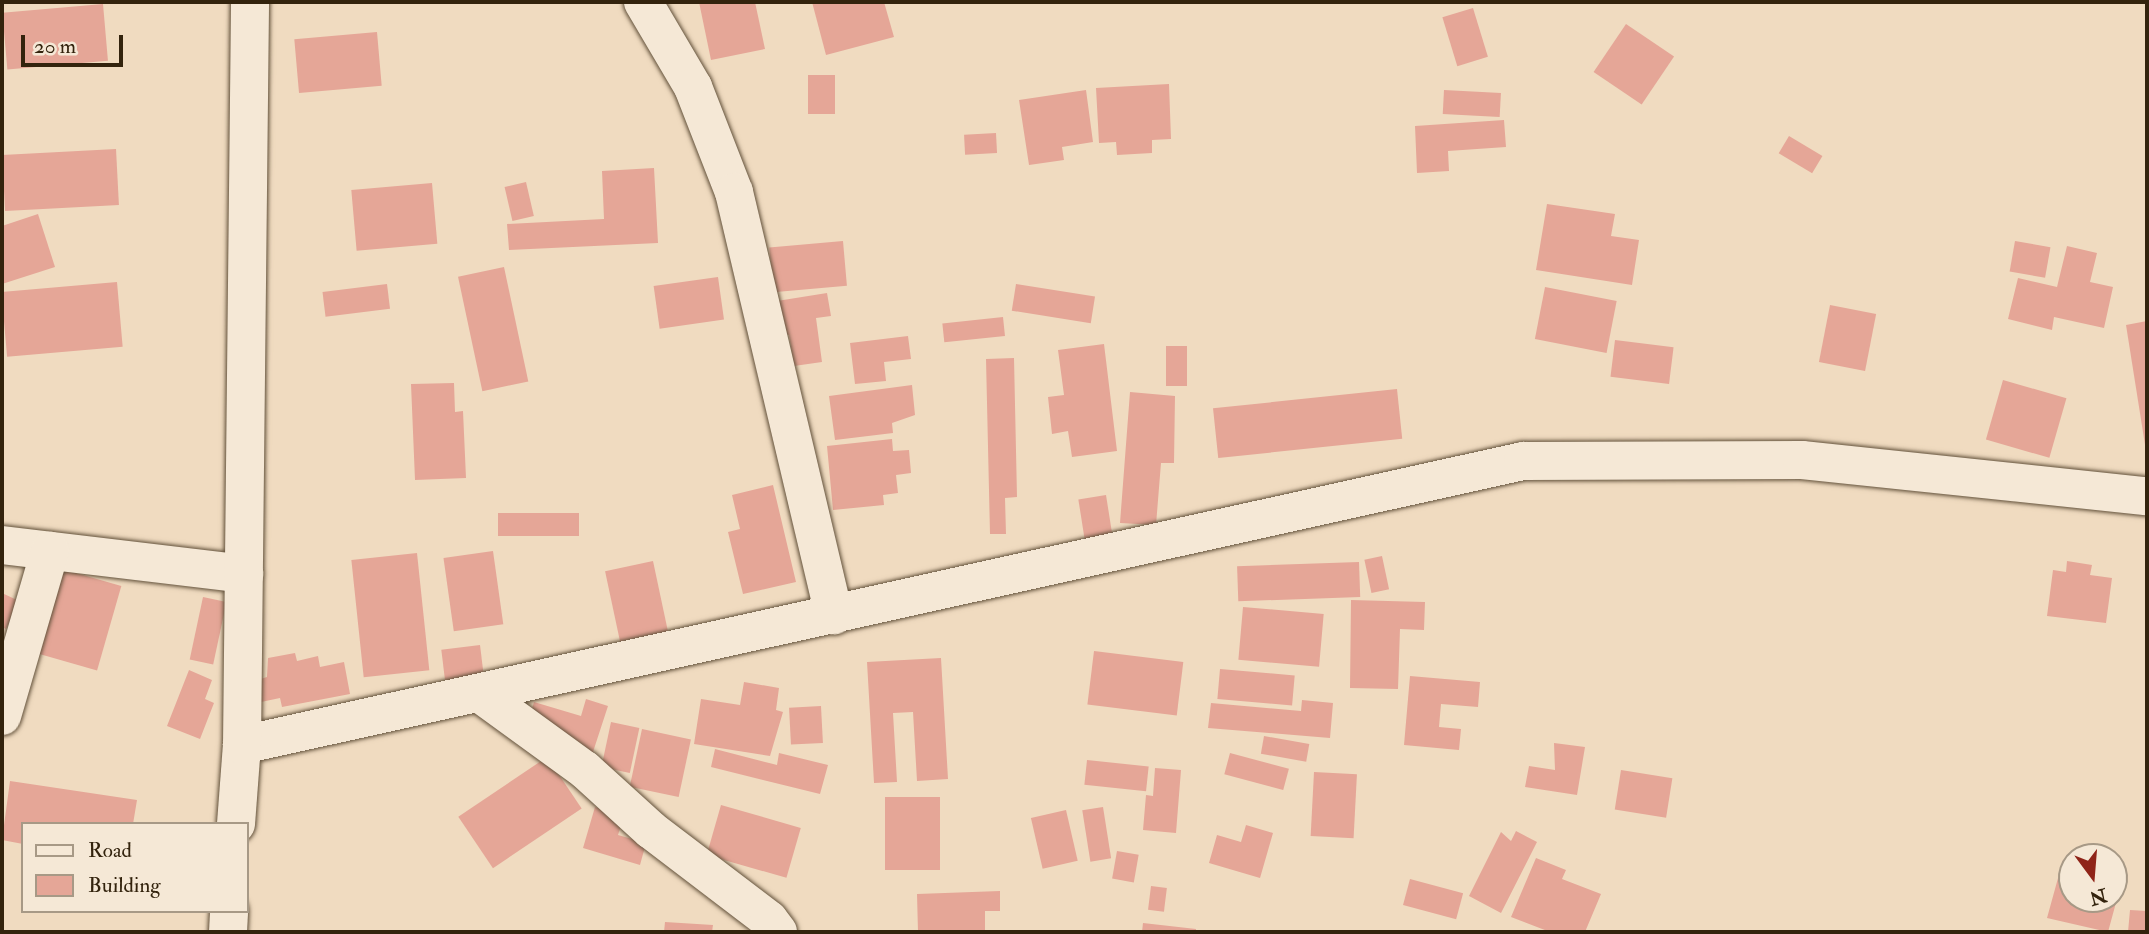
<!DOCTYPE html>
<html>
<head>
<meta charset="utf-8">
<style>
	body { margin:0 }
	#map { position:relative; width:2149px; height:934px; overflow:hidden; background:#f0dbc0; font-family:"IM FELL Double Pica",serif }
	div>[style] { position:absolute }
	.building>* { inset:0; background:#e5a697; transform-origin:0 0 }
	.roads { filter:drop-shadow(0 0 2px #62513a) drop-shadow(0 0 2px #62513a) }
	.street>* { height:38px; margin:-19px; padding:0 19px; transform-origin:19px; border-radius:19px; background:#f5e8d6 }
	span { translate:-50% -50%; white-space:nowrap; text-align:center; line-height:1.15; -webkit-text-stroke:7px #f5e8d6; paint-order:stroke }
	.frame { position:absolute; inset:0; border:4px solid #33230d; pointer-events:none }
	.legend { position:absolute; left:21px; top:822px; width:228px; height:91px; box-sizing:border-box; background:#f5e8d6; border:2px solid #a79986; margin:0; padding:9px 12px; list-style:none; font-size:21px; color:#33230d }
	.legend li { display:flex; align-items:center; gap:14px; height:35px }
	.legend b { width:35px; border:2px solid #a79986 }
	.north { position:absolute; left:2058px; top:843px; width:70px; height:70px; box-sizing:border-box; background:#f5e8d6; border:2px solid #a79986; border-radius:50%; rotate:164deg; font-size:19px; font-weight:700; line-height:28px; text-align:center; color:#33230d }
	.north::after { content:''; display:block; margin:auto; width:24px; height:32px; background:#8f2418; clip-path:polygon(50% 0,100% 100%,50% 72%,0 100%) }
	.scale { position:absolute; left:21px; top:35px; width:102px; height:32px; box-sizing:border-box; border:4px solid #33230d; border-top:0; padding-left:9px; font-size:21px; line-height:24px; white-space:nowrap; color:#33230d; -webkit-text-stroke:5px #f5e8d6; paint-order:stroke }
</style>
</head>
<body>
<div id="map">
	<div class="building">
		<i style="clip-path:polygon(699px 2px,755px 2px,765px 49px,711px 60px)"></i>
		<i style="clip-path:polygon(812px 2px,884px 2px,894px 37px,826px 55px)"></i>
		<i style="left:103px;top:4px;width:57px;height:101px;rotate:85deg"></i>
		<i style="left:1473px;top:8px;width:51px;height:32px;rotate:73deg"></i>
		<i style="left:1626px;top:24px;width:58px;height:58px;rotate:34deg"></i>
		<i style="left:377px;top:32px;width:54px;height:83px;rotate:85deg"></i>
		<i style="left:808px;top:75px;width:27px;height:39px"></i>
		<i style="clip-path:polygon(1169px 84px,1171px 139px,1152px 140px,1152px 153px,1117px 155px,1116px 142px,1099px 143px,1096px 88px)"></i>
		<i style="clip-path:polygon(1086px 90px,1093px 142px,1062px 147px,1064px 160px,1029px 165px,1019px 100px)"></i>
		<i style="left:1444px;top:90px;width:57px;height:24px;rotate:3deg"></i>
		<i style="clip-path:polygon(1504px 120px,1506px 147px,1448px 151px,1449px 171px,1417px 173px,1415px 126px)"></i>
		<i style="left:996px;top:133px;width:20px;height:32px;rotate:87deg"></i>
		<i style="left:1789px;top:136px;width:39px;height:20px;rotate:31deg"></i>
		<i style="left:116px;top:149px;width:56px;height:114px;rotate:87deg"></i>
		<i style="clip-path:polygon(654px 168px,658px 243px,509px 250px,507px 224px,604px 219px,602px 171px)"></i>
		<i style="left:526px;top:182px;width:35px;height:22px;rotate:77deg"></i>
		<i style="left:432px;top:183px;width:61px;height:81px;rotate:85deg"></i>
		<i style="clip-path:polygon(1547px 204px,1615px 214px,1611px 236px,1639px 240px,1632px 285px,1536px 270px)"></i>
		<i style="clip-path:polygon(38px 214px,55px 267px,2px 284px,2px 226px)"></i>
		<i style="left:843px;top:241px;width:45px;height:74px;rotate:85deg"></i>
		<i style="left:2015px;top:241px;width:36px;height:31px;rotate:10deg"></i>
		<i style="clip-path:polygon(2067px 246px,2097px 253px,2090px 282px,2113px 287px,2104px 328px,2054px 317px,2052px 330px,2008px 319px,2018px 278px,2057px 287px)"></i>
		<i style="left:504px;top:267px;width:117px;height:47px;rotate:78deg"></i>
		<i style="left:718px;top:277px;width:43px;height:65px;rotate:82deg"></i>
		<i style="left:117px;top:282px;width:65px;height:116px;rotate:85deg"></i>
		<i style="left:387px;top:284px;width:25px;height:65px;rotate:83deg"></i>
		<i style="left:1016px;top:284px;width:80px;height:27px;rotate:9deg"></i>
		<i style="left:1545px;top:287px;width:73px;height:53px;rotate:11deg"></i>
		<i style="clip-path:polygon(827px 293px,831px 316px,816px 318px,822px 362px,794px 366px,789px 335px,782px 336px,777px 301px)"></i>
		<i style="left:1830px;top:305px;width:47px;height:58px;rotate:11deg"></i>
		<i style="left:1003px;top:317px;width:19px;height:61px;rotate:84deg"></i>
		<i style="clip-path:polygon(2147px 321px,2147px 451px,2146px 451px,2126px 325px)"></i>
		<i style="clip-path:polygon(908px 336px,911px 359px,884px 362px,886px 381px,855px 384px,850px 343px)"></i>
		<i style="left:1615px;top:340px;width:59px;height:37px;rotate:7deg"></i>
		<i style="clip-path:polygon(1104px 344px,1117px 451px,1072px 457px,1068px 431px,1052px 434px,1048px 397px,1064px 395px,1058px 350px)"></i>
		<i style="left:1166px;top:346px;width:21px;height:40px"></i>
		<i style="clip-path:polygon(1014px 358px,1017px 497px,1005px 498px,1006px 534px,990px 534px,986px 359px)"></i>
		<i style="left:2003px;top:380px;width:66px;height:62px;rotate:16deg"></i>
		<i style="clip-path:polygon(454px 383px,455px 412px,463px 411px,466px 478px,415px 480px,411px 384px)"></i>
		<i style="clip-path:polygon(912px 385px,915px 415px,892px 423px,893px 433px,835px 440px,829px 396px)"></i>
		<i style="left:1397px;top:389px;width:50px;height:185px;rotate:84deg"></i>
		<i style="clip-path:polygon(1130px 392px,1175px 396px,1174px 463px,1161px 463px,1156px 525px,1120px 523px)"></i>
		<i style="clip-path:polygon(892px 439px,893px 451px,909px 450px,911px 473px,896px 475px,898px 493px,883px 495px,884px 505px,833px 510px,827px 446px)"></i>
		<i style="clip-path:polygon(773px 485px,796px 582px,743px 594px,728px 532px,740px 529px,732px 495px)"></i>
		<i style="left:1106px;top:495px;width:40px;height:28px;rotate:81deg"></i>
		<i style="left:579px;top:513px;width:23px;height:81px;rotate:90deg"></i>
		<i style="left:493px;top:551px;width:74px;height:50px;rotate:82deg"></i>
		<i style="left:417px;top:553px;width:118px;height:66px;rotate:84deg"></i>
		<i style="left:1382px;top:556px;width:34px;height:18px;rotate:78deg"></i>
		<i style="left:653px;top:561px;width:72px;height:49px;rotate:78deg"></i>
		<i style="clip-path:polygon(2067px 561px,2092px 565px,2090px 575px,2112px 578px,2106px 623px,2047px 616px,2053px 570px,2066px 572px)"></i>
		<i style="left:1359px;top:562px;width:35px;height:122px;rotate:88deg"></i>
		<i style="left:55px;top:567px;width:69px;height:88px;rotate:16deg"></i>
		<i style="clip-path:polygon(2px 593px,19px 601px,6px 629px,2px 627px)"></i>
		<i style="left:203px;top:597px;width:24px;height:64px;rotate:12deg"></i>
		<i style="clip-path:polygon(1351px 600px,1425px 602px,1424px 630px,1400px 629px,1398px 689px,1350px 688px)"></i>
		<i style="left:1243px;top:607px;width:81px;height:53px;rotate:5deg"></i>
		<i style="left:480px;top:645px;width:31px;height:39px;rotate:83deg"></i>
		<i style="left:1094px;top:651px;width:90px;height:54px;rotate:7deg"></i>
		<i style="clip-path:polygon(295px 653px,297px 661px,318px 656px,320px 667px,344px 662px,350px 694px,282px 707px,280px 698px,261px 702px,257px 680px,267px 677px,268px 658px)"></i>
		<i style="clip-path:polygon(941px 658px,948px 779px,917px 781px,913px 712px,893px 713px,897px 782px,874px 783px,867px 662px)"></i>
		<i style="left:1220px;top:669px;width:75px;height:30px;rotate:5deg"></i>
		<i style="clip-path:polygon(189px 670px,212px 680px,205px 699px,214px 703px,200px 739px,167px 726px)"></i>
		<i style="clip-path:polygon(1410px 676px,1480px 682px,1478px 707px,1441px 704px,1439px 727px,1461px 729px,1459px 750px,1404px 745px)"></i>
		<i style="clip-path:polygon(744px 682px,779px 688px,776px 710px,783px 712px,770px 756px,694px 744px,701px 699px,740px 705px)"></i>
		<i style="clip-path:polygon(586px 699px,608px 706px,592px 755px,529px 719px,534px 702px,581px 716px)"></i>
		<i style="clip-path:polygon(1302px 700px,1333px 703px,1330px 738px,1208px 728px,1211px 703px,1301px 711px)"></i>
		<i style="left:821px;top:706px;width:37px;height:32px;rotate:87deg"></i>
		<i style="left:611px;top:722px;width:29px;height:46px;rotate:12deg"></i>
		<i style="left:642px;top:729px;width:50px;height:59px;rotate:12deg"></i>
		<i style="left:1264px;top:736px;width:46px;height:18px;rotate:10deg"></i>
		<i style="clip-path:polygon(1554px 743px,1585px 747px,1577px 795px,1525px 787px,1529px 766px,1555px 770px)"></i>
		<i style="clip-path:polygon(715px 749px,777px 765px,779px 753px,828px 765px,820px 794px,711px 767px)"></i>
		<i style="left:1230px;top:753px;width:61px;height:22px;rotate:15deg"></i>
		<i style="left:547px;top:757px;width:62px;height:107px;rotate:56deg"></i>
		<i style="left:1087px;top:760px;width:62px;height:25px;rotate:6deg"></i>
		<i style="clip-path:polygon(1155px 768px,1181px 770px,1176px 833px,1143px 830px,1146px 795px,1153px 796px)"></i>
		<i style="left:1621px;top:770px;width:52px;height:40px;rotate:9deg"></i>
		<i style="left:1314px;top:772px;width:43px;height:64px;rotate:3deg"></i>
		<i style="clip-path:polygon(10px 781px,137px 800px,133px 824px,23px 824px,23px 844px,2px 840px)"></i>
		<i style="left:885px;top:797px;width:55px;height:73px"></i>
		<i style="left:721px;top:805px;width:83px;height:52px;rotate:16deg"></i>
		<i style="clip-path:polygon(595px 807px,624px 816px,618px 835px,646px 843px,640px 865px,583px 848px)"></i>
		<i style="left:1103px;top:807px;width:52px;height:21px;rotate:81deg"></i>
		<i style="left:1066px;top:810px;width:52px;height:36px;rotate:77deg"></i>
		<i style="clip-path:polygon(1246px 825px,1273px 833px,1260px 878px,1209px 863px,1217px 835px,1241px 842px)"></i>
		<i style="clip-path:polygon(1516px 831px,1537px 842px,1501px 913px,1469px 896px,1501px 832px,1511px 841px)"></i>
		<i style="left:1117px;top:851px;width:22px;height:28px;rotate:10deg"></i>
		<i style="clip-path:polygon(1536px 858px,1566px 870px,1562px 879px,1601px 894px,1585px 932px,1550px 932px,1511px 917px)"></i>
		<i style="clip-path:polygon(2063px 860px,2072px 862px,2072px 899px,2114px 899px,2114px 874px,2123px 877px,2108px 932px,2047px 918px)"></i>
		<i style="left:1410px;top:879px;width:55px;height:27px;rotate:15deg"></i>
		<i style="left:1151px;top:886px;width:16px;height:24px;rotate:7deg"></i>
		<i style="clip-path:polygon(1000px 891px,1000px 911px,985px 911px,985px 932px,918px 932px,917px 894px)"></i>
		<i style="clip-path:polygon(2130px 910px,2147px 911px,2147px 932px,2128px 932px)"></i>
		<i style="clip-path:polygon(665px 922px,713px 925px,712px 932px,664px 932px)"></i>
		<i style="clip-path:polygon(1143px 923px,1196px 929px,1196px 932px,1142px 932px)"></i>
	</div>
	<div class="roads">
		<div class="street">
			<i style="left:643px;top:2px;width:99px;rotate:59.5deg"></i>
			<i style="left:693px;top:87px;width:113px;rotate:68.7deg"></i>
			<i style="left:734px;top:192px;width:435px;rotate:76.7deg"></i>
			<i style="left:2px;top:545px;width:244px;rotate:6.8deg"></i>
			<i style="left:479px;top:693px;width:131px;rotate:36deg"></i>
			<i style="left:585px;top:770px;width:89px;rotate:42.3deg"></i>
			<i style="left:651px;top:830px;width:148px;rotate:37.3deg"></i>
			<i style="left:769px;top:920px;width:15px;rotate:53deg"></i>
			<i style="left:2px;top:716px;width:172px;rotate:-73.8deg"></i>
			<i style="left:242px;top:745px;width:1312px;rotate:-12.5deg"></i>
			<i style="left:1523px;top:461px;width:279px;rotate:-0.2deg"></i>
			<i style="left:1802px;top:460px;width:347px;rotate:6deg"></i>
			<i style="left:236px;top:824px;width:79px;rotate:-85.7deg"></i>
			<i style="left:242px;top:745px;width:743px;rotate:-89.38deg"></i>
			<i style="left:228px;top:932px;width:21px;rotate:-87deg"></i>
		</div>
	</div>
	<div class="frame"></div>
	<ul class="legend">
	<li><b style="height:9px;background:#f5e8d6"></b>Road</li>
	<li><b style="height:19px;background:#e5a697"></b>Building</li>
	</ul>
	<div class="north">N</div>
	<div class="scale">20 m</div>
</div>
</body>
</html>
